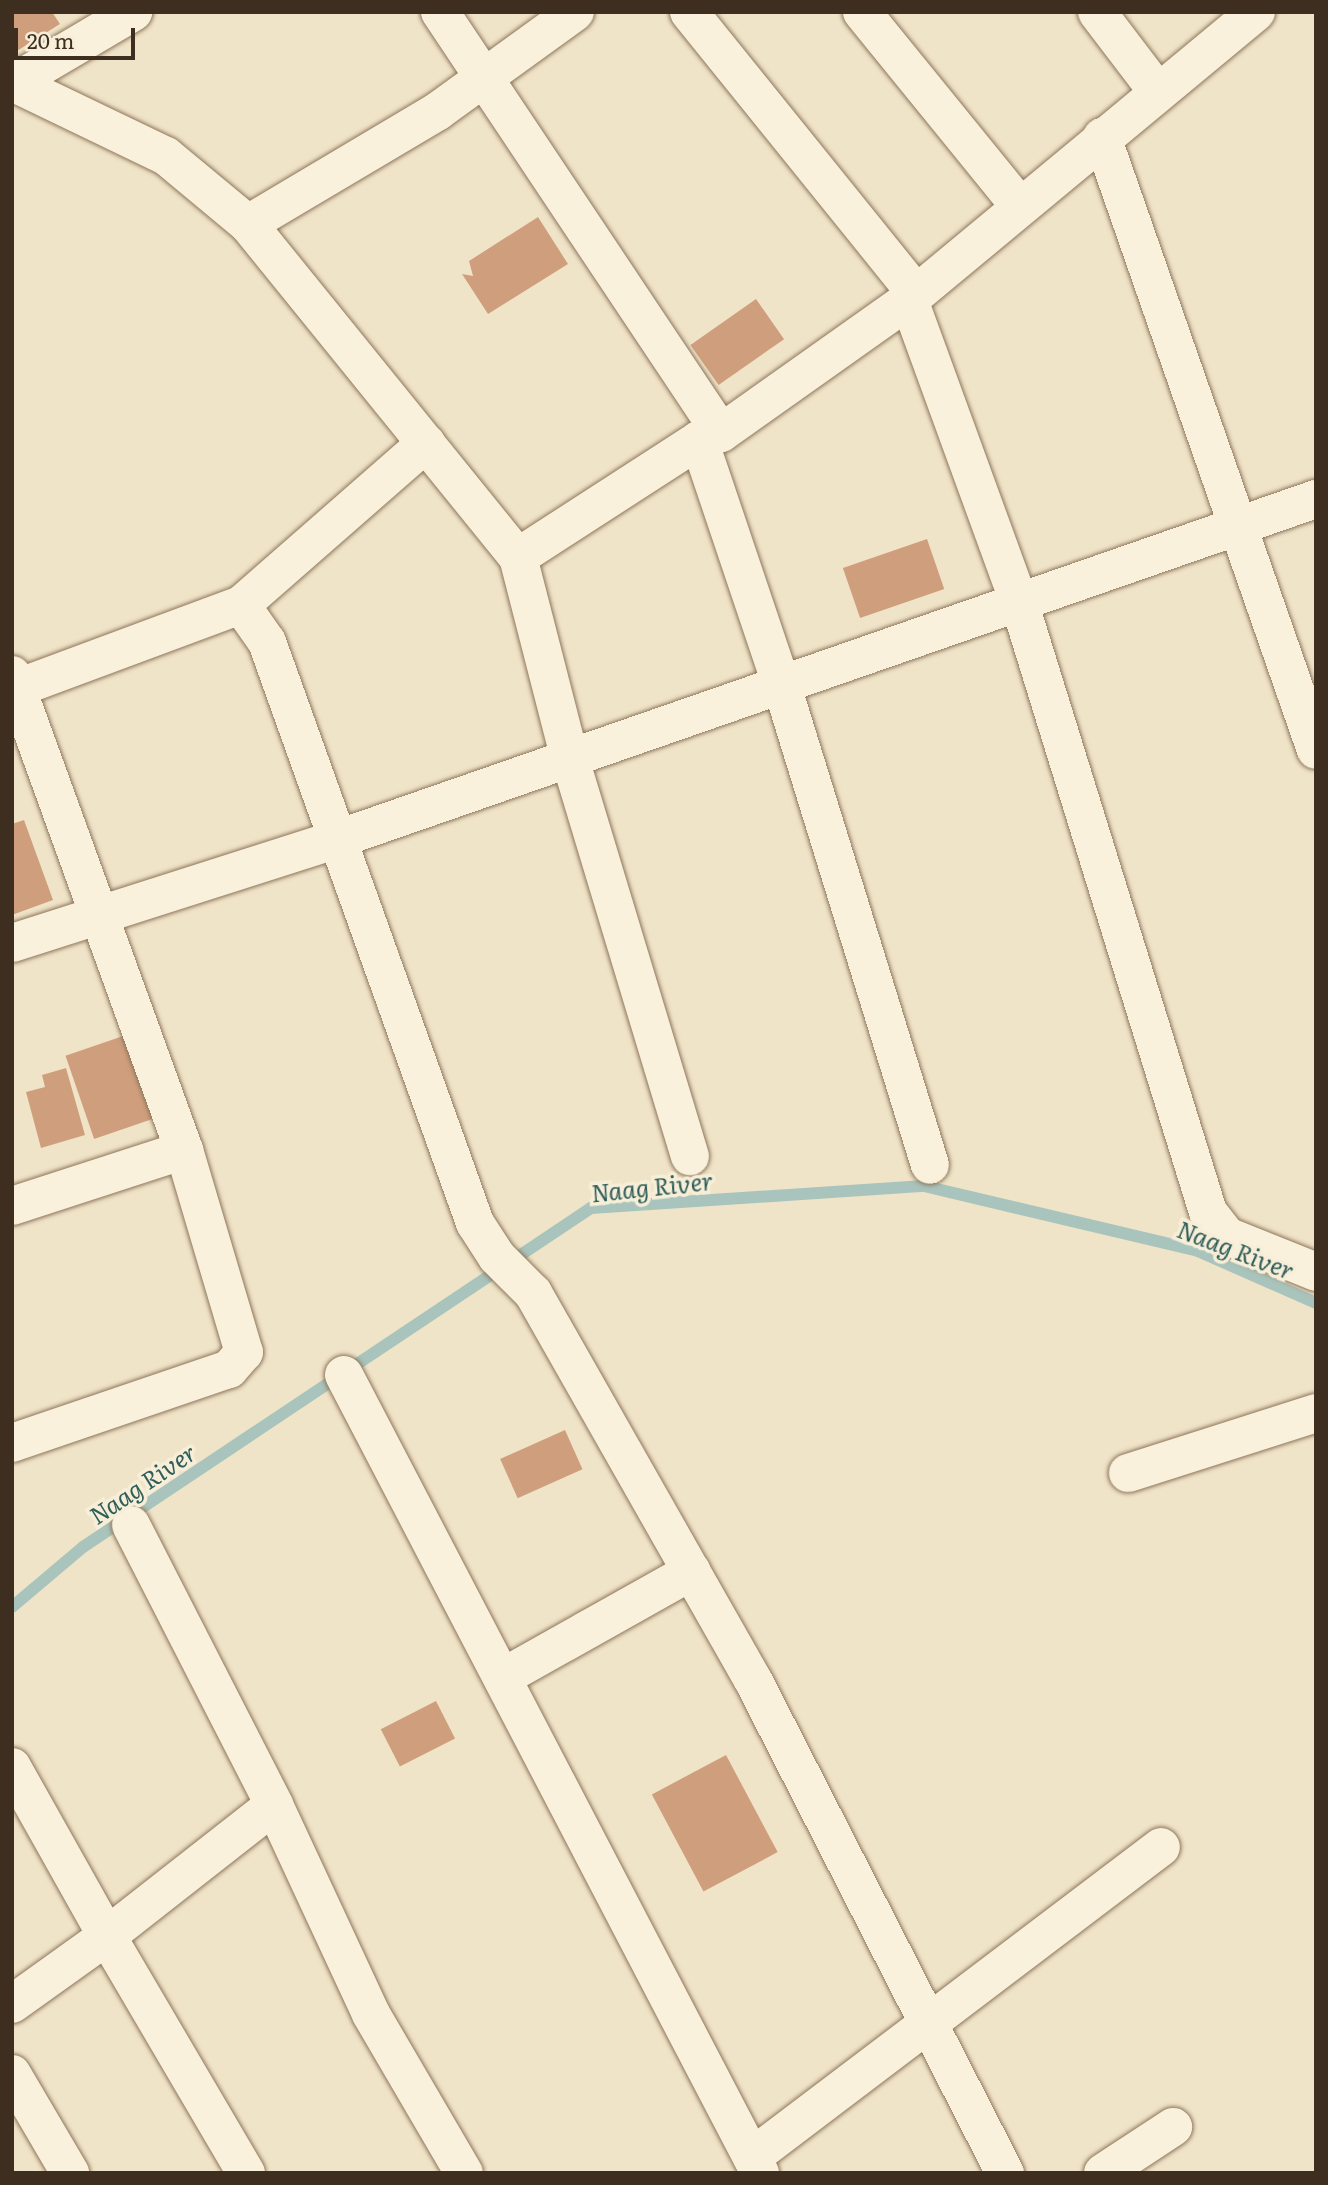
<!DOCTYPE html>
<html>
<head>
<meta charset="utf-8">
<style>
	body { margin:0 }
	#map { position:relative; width:1328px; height:2185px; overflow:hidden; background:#f0e4c8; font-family:Literata,serif }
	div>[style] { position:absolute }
	.stream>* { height:12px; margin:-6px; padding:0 6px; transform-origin:6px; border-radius:6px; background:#a9c4bc }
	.building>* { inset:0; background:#cf9f7d; transform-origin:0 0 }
	.roads { filter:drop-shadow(0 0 2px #8d765c) drop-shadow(0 0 2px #8d765c) }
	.minor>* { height:38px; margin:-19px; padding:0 19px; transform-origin:19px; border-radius:19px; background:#faf1dc }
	span { translate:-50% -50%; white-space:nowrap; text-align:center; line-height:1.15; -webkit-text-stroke:7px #f7eed8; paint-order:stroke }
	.water-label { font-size:24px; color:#2f5d5a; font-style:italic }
	.frame { position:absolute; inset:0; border:14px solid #3d2e20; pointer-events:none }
	.scale { position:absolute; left:14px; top:28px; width:121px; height:32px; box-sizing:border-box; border:4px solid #3d2e20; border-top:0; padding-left:9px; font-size:21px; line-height:24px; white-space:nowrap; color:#3d2e20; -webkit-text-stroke:5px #f7eed8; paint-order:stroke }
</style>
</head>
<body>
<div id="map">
	<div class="stream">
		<i style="left:12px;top:1607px;width:93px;rotate:-40.2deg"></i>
		<i style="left:83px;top:1547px;width:611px;rotate:-33.72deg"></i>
		<i style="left:591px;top:1208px;width:334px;rotate:-3.8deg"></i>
		<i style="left:924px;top:1186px;width:282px;rotate:13.3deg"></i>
		<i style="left:1198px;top:1251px;width:129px;rotate:23.8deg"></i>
	</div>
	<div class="building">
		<i style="clip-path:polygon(12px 12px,52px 12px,60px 24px,12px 54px)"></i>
		<i style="clip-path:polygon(538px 217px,568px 264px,488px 314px,462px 274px,473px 276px,469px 261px)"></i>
		<i style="left:756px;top:299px;width:49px;height:80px;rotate:55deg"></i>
		<i style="left:927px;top:539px;width:53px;height:89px;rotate:71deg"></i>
		<i style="clip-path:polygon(24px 820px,53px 900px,12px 915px,12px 824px)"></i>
		<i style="left:126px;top:1035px;width:88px;height:64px;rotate:71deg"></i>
		<i style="clip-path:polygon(66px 1068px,85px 1135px,41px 1148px,26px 1092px,45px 1087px,42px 1075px)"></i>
		<i style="left:565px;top:1430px;width:43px;height:71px;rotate:66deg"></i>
		<i style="left:436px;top:1701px;width:42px;height:62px;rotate:63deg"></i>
		<i style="left:726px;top:1755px;width:110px;height:84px;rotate:62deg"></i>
	</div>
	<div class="roads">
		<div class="minor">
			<i style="left:440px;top:12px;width:506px;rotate:56.28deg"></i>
			<i style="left:689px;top:12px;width:361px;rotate:51.1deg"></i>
			<i style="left:862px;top:12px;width:247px;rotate:50.9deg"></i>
			<i style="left:1097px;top:12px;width:101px;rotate:52.7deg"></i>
			<i style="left:18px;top:80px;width:134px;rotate:-30.6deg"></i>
			<i style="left:12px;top:82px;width:171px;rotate:25.7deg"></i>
			<i style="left:166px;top:156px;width:107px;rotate:39.7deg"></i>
			<i style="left:248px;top:224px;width:221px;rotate:-30.7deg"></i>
			<i style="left:438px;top:111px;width:169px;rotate:-35.9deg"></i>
			<i style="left:1102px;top:137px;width:649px;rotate:70.76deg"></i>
			<i style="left:248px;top:224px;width:429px;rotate:51deg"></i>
			<i style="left:518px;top:557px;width:216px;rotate:-32.9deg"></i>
			<i style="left:699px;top:440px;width:23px;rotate:-18deg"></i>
			<i style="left:721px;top:433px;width:230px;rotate:-35.3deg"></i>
			<i style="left:909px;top:300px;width:451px;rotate:-39.7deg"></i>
			<i style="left:909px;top:300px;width:325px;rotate:70deg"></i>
			<i style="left:1020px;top:605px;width:635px;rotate:72.79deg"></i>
			<i style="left:1208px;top:1212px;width:31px;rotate:52deg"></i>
			<i style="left:1227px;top:1236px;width:96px;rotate:22deg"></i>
			<i style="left:699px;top:440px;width:260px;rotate:71.4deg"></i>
			<i style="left:782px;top:686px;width:501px;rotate:72.83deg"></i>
			<i style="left:518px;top:557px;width:209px;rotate:75.6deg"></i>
			<i style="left:570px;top:759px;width:415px;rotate:73.2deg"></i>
			<i style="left:241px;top:605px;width:246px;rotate:-41.2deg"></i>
			<i style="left:12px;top:675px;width:505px;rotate:70.09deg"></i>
			<i style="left:184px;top:1150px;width:211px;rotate:73.5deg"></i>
			<i style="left:244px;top:1352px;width:23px;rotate:131deg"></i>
			<i style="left:229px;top:1369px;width:229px;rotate:161.2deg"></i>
			<i style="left:12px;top:690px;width:244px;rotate:-20.4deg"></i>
			<i style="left:241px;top:605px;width:45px;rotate:54.9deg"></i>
			<i style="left:267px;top:642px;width:617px;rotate:70.3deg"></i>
			<i style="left:475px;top:1223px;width:40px;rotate:57.1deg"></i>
			<i style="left:497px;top:1257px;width:51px;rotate:45deg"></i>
			<i style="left:533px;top:1293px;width:445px;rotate:60.4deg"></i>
			<i style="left:753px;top:1680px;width:554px;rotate:62.93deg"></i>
			<i style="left:12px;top:943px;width:339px;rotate:-17.7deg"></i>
			<i style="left:335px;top:840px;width:1039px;rotate:-19.17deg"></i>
			<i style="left:12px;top:1206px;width:181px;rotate:-18deg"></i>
			<i style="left:344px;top:1375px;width:900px;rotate:62.47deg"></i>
			<i style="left:1128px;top:1473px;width:197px;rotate:-17.7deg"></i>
			<i style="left:131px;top:1525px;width:314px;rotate:62.9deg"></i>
			<i style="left:505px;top:1676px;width:214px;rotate:-29.3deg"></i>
			<i style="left:12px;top:1767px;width:194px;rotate:60.7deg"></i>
			<i style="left:107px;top:1936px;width:117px;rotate:144.4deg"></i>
			<i style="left:12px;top:2074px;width:115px;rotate:59.6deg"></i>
			<i style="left:752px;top:2157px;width:513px;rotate:-37.16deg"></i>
			<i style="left:246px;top:2173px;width:275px;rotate:-120.4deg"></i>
			<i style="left:107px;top:1936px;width:212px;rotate:-38.1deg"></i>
			<i style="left:274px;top:1805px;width:230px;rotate:65.1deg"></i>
			<i style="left:371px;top:2014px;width:184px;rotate:59.7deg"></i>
			<i style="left:1103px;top:2173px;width:84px;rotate:-33.3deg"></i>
		</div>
	</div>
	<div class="water-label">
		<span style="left:652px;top:1186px;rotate:-6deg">Naag River</span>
		<span style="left:1236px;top:1249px;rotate:21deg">Naag River</span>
		<span style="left:142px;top:1483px;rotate:-34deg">Naag River</span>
	</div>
	<div class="frame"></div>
	<div class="scale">20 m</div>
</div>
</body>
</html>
